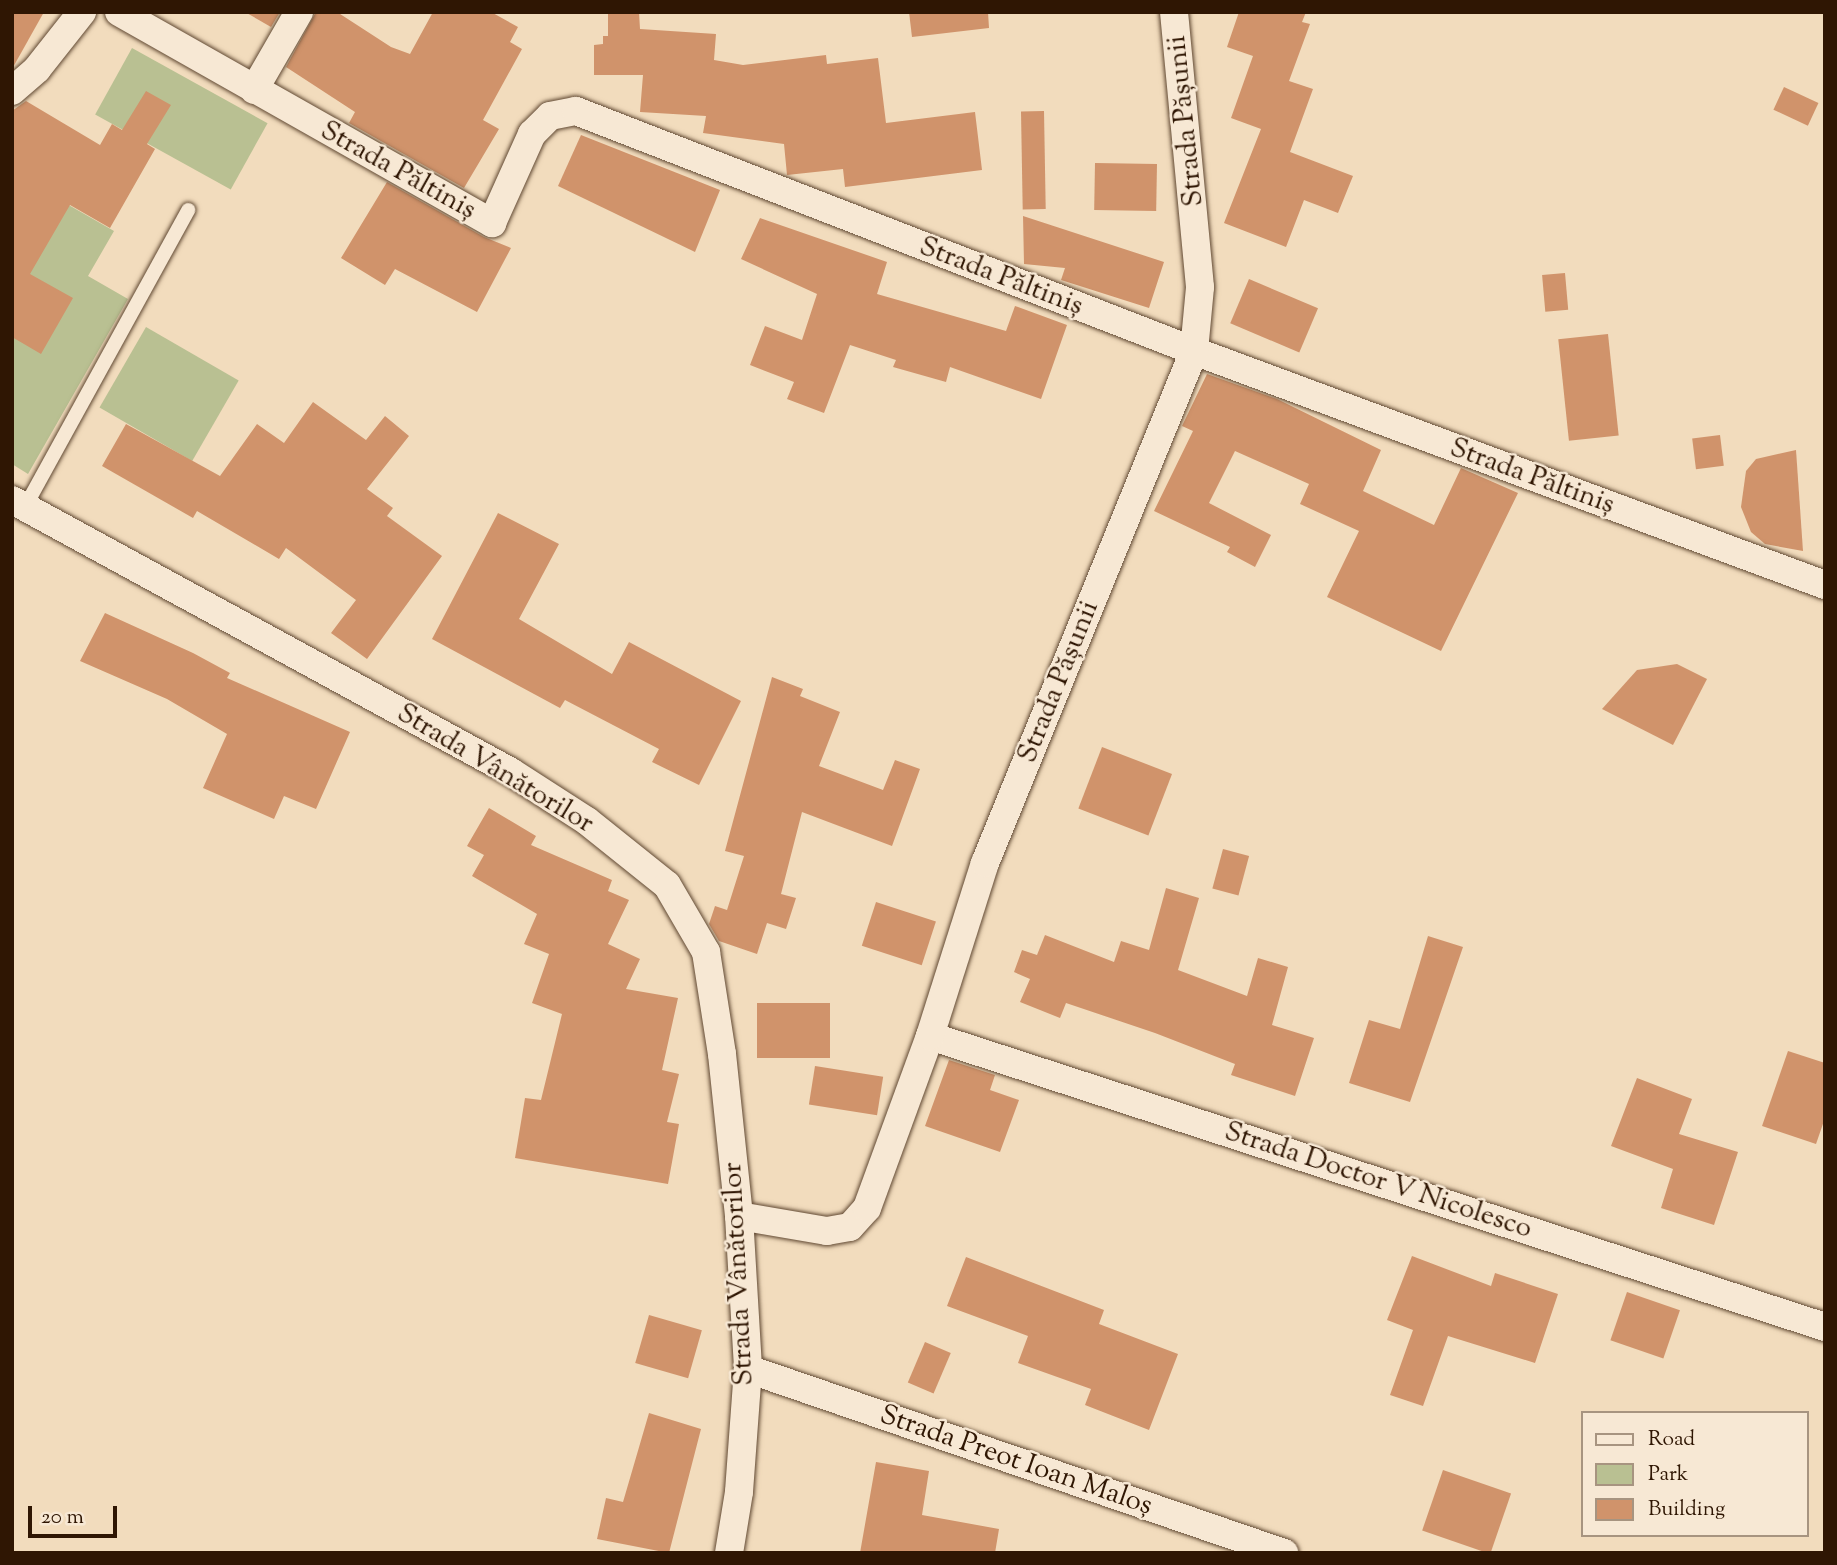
<!DOCTYPE html>
<html>
<head>
<meta charset="utf-8">
<style>
	body { margin:0 }
	#map { position:relative; width:1837px; height:1565px; overflow:hidden; background:#f2dcbd; font-family:"Sorts Mill Goudy",serif }
	div>[style] { position:absolute }
	.green>* { inset:0; background:#b9c092; transform-origin:0 0 }
	.building>* { inset:0; background:#d0936b; transform-origin:0 0 }
	.roads { filter:drop-shadow(0 0 2px #604832) drop-shadow(0 0 2px #604832) }
	.lane>* { height:14px; margin:-7px; padding:0 7px; transform-origin:7px; border-radius:7px; background:#f7e8d4 }
	.street>* { height:28px; margin:-14px; padding:0 14px; transform-origin:14px; border-radius:14px; background:#f7e8d4 }
	span { translate:-50% -50%; white-space:nowrap; text-align:center; line-height:1.15; -webkit-text-stroke:5px #f7e8d4; paint-order:stroke }
	.street-label { font-size:28px; color:#2f1603 }
	.frame { position:absolute; inset:0; border:14px solid #2f1603; pointer-events:none }
	.legend { position:absolute; left:1581px; top:1411px; width:228px; height:126px; box-sizing:border-box; background:#f7e8d4; border:2px solid #a79480; margin:0; padding:9px 12px; list-style:none; font-size:21px; color:#2f1603 }
	.legend li { display:flex; align-items:center; gap:14px; height:35px }
	.legend b { width:35px; border:2px solid #a79480 }
	.scale { position:absolute; left:28px; top:1506px; width:89px; height:32px; box-sizing:border-box; border:4px solid #2f1603; border-top:0; padding-left:9px; font-size:21px; line-height:24px; white-space:nowrap; color:#2f1603; -webkit-text-stroke:5px #f7e8d4; paint-order:stroke }
</style>
</head>
<body>
<div id="map">
	<div class="green">
		<i style="left:132px;top:48px;width:155px;height:76px;rotate:29deg"></i>
		<i style="clip-path:polygon(46px 192px,114px 231px,88px 276px,128px 299px,28px 474px,12px 464px,12px 251px)"></i>
		<i style="left:146px;top:327px;width:107px;height:93px;rotate:30deg"></i>
	</div>
	<div class="building">
		<i style="clip-path:polygon(12px 12px,44px 12px,12px 69px)"></i>
		<i style="clip-path:polygon(245px 12px,280px 12px,271px 27px)"></i>
		<i style="clip-path:polygon(316px 12px,337px 12px,391px 47px,410px 54px,433px 12px,491px 12px,518px 27px,510px 42px,522px 49px,483px 120px,499px 129px,464px 188px,349px 123px,355px 112px,286px 67px)"></i>
		<i style="clip-path:polygon(608px 12px,639px 12px,640px 29px,716px 34px,714px 60px,743px 65px,826px 55px,827px 64px,878px 58px,886px 123px,975px 112px,982px 170px,845px 187px,843px 169px,787px 175px,784px 144px,703px 133px,706px 116px,640px 112px,643px 75px,594px 75px,594px 45px,603px 44px,603px 36px,608px 36px)"></i>
		<i style="clip-path:polygon(909px 12px,988px 12px,989px 28px,912px 37px)"></i>
		<i style="clip-path:polygon(1239px 12px,1306px 12px,1302px 22px,1310px 24px,1289px 81px,1313px 89px,1290px 152px,1353px 176px,1338px 213px,1304px 200px,1286px 247px,1224px 223px,1261px 129px,1231px 118px,1253px 56px,1227px 47px)"></i>
		<i style="left:1784px;top:87px;width:38px;height:25px;rotate:25deg"></i>
		<i style="clip-path:polygon(146px 91px,171px 105px,147px 144px,155px 149px,110px 228px,70px 205px,30px 274px,73px 298px,41px 354px,12px 337px,12px 111px,26px 101px,100px 145px,112px 124px,122px 130px)"></i>
		<i style="left:1044px;top:111px;width:98px;height:23px;rotate:89deg"></i>
		<i style="clip-path:polygon(581px 135px,720px 190px,695px 252px,558px 186px)"></i>
		<i style="left:1095px;top:163px;width:62px;height:47px;rotate:1deg"></i>
		<i style="clip-path:polygon(387px 182px,484px 237px,511px 248px,477px 312px,395px 269px,385px 285px,341px 258px)"></i>
		<i style="clip-path:polygon(1023px 216px,1164px 262px,1149px 308px,1061px 280px,1065px 268px,1024px 264px)"></i>
		<i style="clip-path:polygon(760px 218px,887px 262px,877px 294px,1006px 331px,1015px 306px,1067px 325px,1041px 399px,950px 367px,946px 382px,893px 367px,896px 360px,850px 345px,824px 413px,787px 399px,794px 382px,750px 365px,765px 326px,802px 340px,817px 294px,741px 259px)"></i>
		<i style="left:1565px;top:273px;width:37px;height:23px;rotate:85deg"></i>
		<i style="left:1249px;top:279px;width:75px;height:48px;rotate:23deg"></i>
		<i style="left:1608px;top:334px;width:102px;height:50px;rotate:84deg"></i>
		<i style="clip-path:polygon(1207px 374px,1277px 399px,1381px 450px,1363px 491px,1434px 525px,1461px 468px,1518px 493px,1441px 651px,1327px 597px,1359px 531px,1300px 504px,1309px 484px,1235px 451px,1209px 503px,1271px 535px,1255px 567px,1227px 552px,1230px 547px,1154px 511px,1193px 431px,1182px 426px)"></i>
		<i style="clip-path:polygon(313px 402px,366px 440px,385px 416px,409px 436px,367px 489px,393px 508px,387px 516px,442px 556px,367px 659px,331px 633px,356px 600px,286px 548px,279px 559px,197px 511px,193px 518px,102px 466px,126px 424px,220px 476px,257px 424px,284px 443px)"></i>
		<i style="left:1720px;top:435px;width:31px;height:28px;rotate:83deg"></i>
		<i style="clip-path:polygon(1796px 450px,1803px 551px,1765px 544px,1751px 532px,1741px 507px,1746px 471px,1756px 459px)"></i>
		<i style="clip-path:polygon(498px 513px,559px 544px,519px 619px,612px 674px,629px 642px,741px 701px,699px 785px,652px 762px,659px 749px,565px 700px,560px 708px,432px 639px)"></i>
		<i style="clip-path:polygon(105px 613px,193px 653px,230px 673px,227px 678px,350px 732px,316px 809px,284px 796px,274px 819px,203px 788px,227px 734px,167px 699px,80px 661px)"></i>
		<i style="clip-path:polygon(1677px 664px,1707px 679px,1673px 745px,1602px 709px,1637px 670px)"></i>
		<i style="clip-path:polygon(772px 677px,803px 689px,800px 696px,840px 712px,819px 766px,883px 790px,895px 760px,920px 769px,892px 846px,802px 812px,781px 894px,796px 898px,786px 929px,767px 923px,757px 954px,719px 941px,709px 924px,715px 906px,727px 910px,744px 856px,725px 851px)"></i>
		<i style="left:1102px;top:747px;width:75px;height:66px;rotate:21deg"></i>
		<i style="clip-path:polygon(489px 808px,536px 836px,531px 845px,612px 880px,608px 891px,629px 900px,608px 944px,640px 959px,626px 989px,678px 998px,662px 1070px,679px 1074px,667px 1122px,679px 1124px,668px 1184px,515px 1158px,525px 1098px,541px 1100px,562px 1014px,532px 1003px,549px 954px,524px 944px,537px 914px,472px 876px,484px 855px,467px 846px)"></i>
		<i style="left:1223px;top:849px;width:27px;height:41px;rotate:15deg"></i>
		<i style="clip-path:polygon(1166px 888px,1199px 898px,1178px 970px,1247px 996px,1258px 958px,1288px 967px,1272px 1025px,1314px 1038px,1295px 1096px,1231px 1075px,1235px 1064px,1155px 1033px,1066px 1003px,1060px 1018px,1020px 1002px,1030px 979px,1014px 972px,1022px 950px,1037px 955px,1045px 935px,1114px 962px,1121px 941px,1149px 950px)"></i>
		<i style="left:876px;top:902px;width:63px;height:46px;rotate:18deg"></i>
		<i style="clip-path:polygon(1428px 936px,1463px 947px,1410px 1102px,1349px 1083px,1369px 1020px,1400px 1029px)"></i>
		<i style="left:757px;top:1003px;width:73px;height:55px"></i>
		<i style="clip-path:polygon(1788px 1051px,1825px 1063px,1825px 1118px,1816px 1144px,1762px 1126px)"></i>
		<i style="clip-path:polygon(949px 1060px,995px 1075px,990px 1090px,1019px 1100px,1000px 1152px,925px 1126px)"></i>
		<i style="left:815px;top:1066px;width:69px;height:39px;rotate:9deg"></i>
		<i style="clip-path:polygon(1637px 1078px,1692px 1099px,1679px 1134px,1738px 1152px,1714px 1225px,1661px 1208px,1673px 1169px,1611px 1146px)"></i>
		<i style="clip-path:polygon(1412px 1256px,1491px 1286px,1495px 1273px,1558px 1294px,1535px 1363px,1448px 1336px,1423px 1406px,1390px 1395px,1413px 1330px,1387px 1320px)"></i>
		<i style="clip-path:polygon(966px 1257px,1104px 1310px,1099px 1324px,1178px 1354px,1149px 1430px,1085px 1405px,1091px 1389px,1018px 1363px,1028px 1336px,947px 1306px)"></i>
		<i style="left:1627px;top:1292px;width:56px;height:51px;rotate:19deg"></i>
		<i style="left:649px;top:1315px;width:55px;height:50px;rotate:16deg"></i>
		<i style="left:925px;top:1342px;width:28px;height:44px;rotate:23deg"></i>
		<i style="clip-path:polygon(649px 1413px,701px 1429px,669px 1553px,597px 1539px,606px 1498px,623px 1502px)"></i>
		<i style="clip-path:polygon(876px 1462px,929px 1471px,922px 1515px,999px 1529px,995px 1553px,860px 1553px)"></i>
		<i style="left:1443px;top:1470px;width:72px;height:64px;rotate:19deg"></i>
	</div>
	<div class="roads">
		<div class="lane">
			<i style="left:25px;top:507px;width:339px;rotate:-61.2deg"></i>
		</div>
		<div class="street">
			<i style="left:119px;top:12px;width:429px;rotate:29.5deg"></i>
			<i style="left:492px;top:223px;width:98px;rotate:-65.8deg"></i>
			<i style="left:532px;top:134px;width:25px;rotate:-45deg"></i>
			<i style="left:550px;top:116px;width:26px;rotate:-11deg"></i>
			<i style="left:576px;top:111px;width:663px;rotate:21.22deg"></i>
			<i style="left:1194px;top:351px;width:673px;rotate:20.35deg"></i>
			<i style="left:254px;top:90px;width:90px;rotate:-60deg"></i>
			<i style="left:12px;top:91px;width:33px;rotate:-41deg"></i>
			<i style="left:37px;top:69px;width:73px;rotate:-51.7deg"></i>
			<i style="left:12px;top:500px;width:568px;rotate:28.59deg"></i>
			<i style="left:511px;top:772px;width:90px;rotate:32.8deg"></i>
			<i style="left:587px;top:821px;width:102px;rotate:38.7deg"></i>
			<i style="left:667px;top:885px;width:78px;rotate:59.8deg"></i>
			<i style="left:706px;top:952px;width:103px;rotate:81.1deg"></i>
			<i style="left:722px;top:1054px;width:163px;rotate:84deg"></i>
			<i style="left:739px;top:1216px;width:153px;rotate:86.6deg"></i>
			<i style="left:748px;top:1369px;width:123px;rotate:94.2deg"></i>
			<i style="left:739px;top:1492px;width:62px;rotate:99.3deg"></i>
			<i style="left:930px;top:1036px;width:941px;rotate:18.01deg"></i>
			<i style="left:739px;top:1216px;width:89px;rotate:9.7deg"></i>
			<i style="left:827px;top:1231px;width:23px;rotate:-10deg"></i>
			<i style="left:850px;top:1227px;width:25px;rotate:-48deg"></i>
			<i style="left:867px;top:1208px;width:183px;rotate:-69.9deg"></i>
			<i style="left:930px;top:1036px;width:182px;rotate:-72.4deg"></i>
			<i style="left:985px;top:863px;width:553px;rotate:-67.79deg"></i>
			<i style="left:1194px;top:351px;width:64px;rotate:-84.6deg"></i>
			<i style="left:1200px;top:287px;width:276px;rotate:-95.4deg"></i>
			<i style="left:748px;top:1369px;width:567px;rotate:18.95deg"></i>
		</div>
	</div>
	<div class="street-label">
		<span style="left:1186px;top:121px;rotate:-96deg">Strada Pășunii</span>
		<span style="left:398px;top:171px;rotate:29deg">Strada Păltiniș</span>
		<span style="left:1001px;top:277px;rotate:21deg">Strada Păltiniș</span>
		<span style="left:1532px;top:477px;rotate:20deg">Strada Păltiniș</span>
		<span style="left:1059px;top:682px;rotate:-68deg">Strada Pășunii</span>
		<span style="left:495px;top:769px;rotate:31deg">Strada Vânătorilor</span>
		<span style="left:1378px;top:1181px;rotate:18deg">Strada Doctor V Nicolesco</span>
		<span style="left:739px;top:1274px;rotate:-93deg">Strada Vânătorilor</span>
		<span style="left:1016px;top:1461px;rotate:19deg">Strada Preot Ioan Maloș</span>
	</div>
	<div class="frame"></div>
	<ul class="legend">
	<li><b style="height:9px;background:#f7e8d4"></b>Road</li>
	<li><b style="height:19px;background:#b9c092"></b>Park</li>
	<li><b style="height:19px;background:#d0936b"></b>Building</li>
	</ul>
	<div class="scale">20 m</div>
</div>
</body>
</html>
